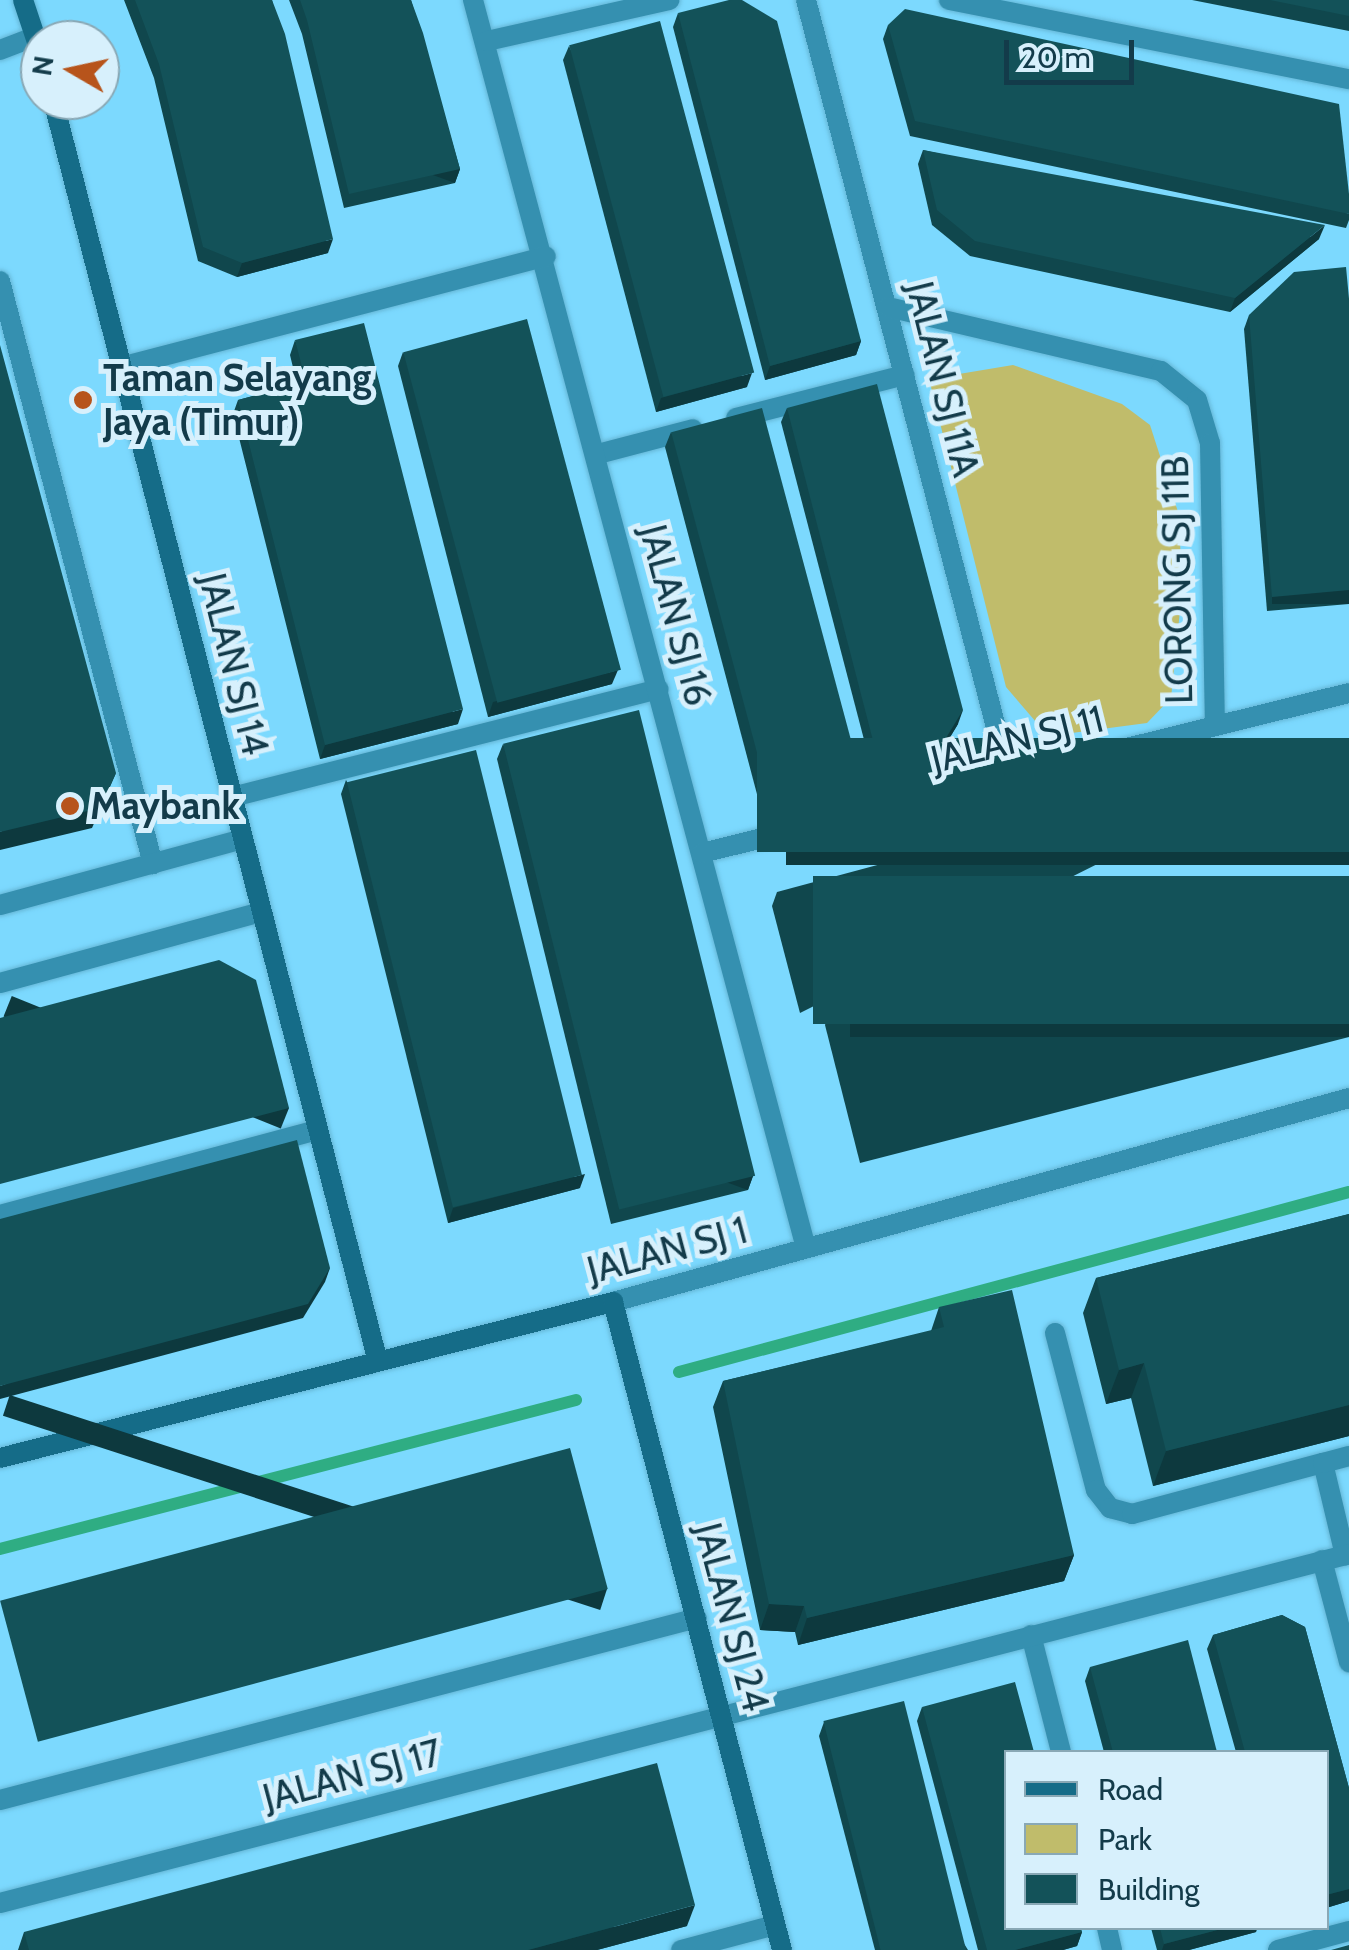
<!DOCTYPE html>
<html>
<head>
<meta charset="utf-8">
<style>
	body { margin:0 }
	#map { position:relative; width:1349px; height:1950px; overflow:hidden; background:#7cd9fe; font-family:Cabin,sans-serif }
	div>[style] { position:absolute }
	.green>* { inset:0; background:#c0bc6b }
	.stream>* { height:12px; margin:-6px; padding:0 6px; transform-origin:6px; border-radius:6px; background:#2fad83 }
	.roads { filter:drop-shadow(0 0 2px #65b6d6) drop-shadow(0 0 2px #65b6d6) }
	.lane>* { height:20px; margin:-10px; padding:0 10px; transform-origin:10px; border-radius:10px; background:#3590b0 }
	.street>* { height:20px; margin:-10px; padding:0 10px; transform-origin:10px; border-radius:10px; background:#3590b0 }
	.secondary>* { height:20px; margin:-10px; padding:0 10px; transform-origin:10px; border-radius:10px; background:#156c88 }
	.wall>* { inset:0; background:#10474d }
	.shaded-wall>* { inset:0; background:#0d393e; transform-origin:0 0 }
	.building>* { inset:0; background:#135259; transform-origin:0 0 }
	.dots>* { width:28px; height:28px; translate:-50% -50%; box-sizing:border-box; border:5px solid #d7f0fc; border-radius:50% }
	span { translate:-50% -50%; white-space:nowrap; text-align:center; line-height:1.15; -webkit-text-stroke:10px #d7f0fc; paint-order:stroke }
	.poi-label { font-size:38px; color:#133b4a; font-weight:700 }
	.left { translate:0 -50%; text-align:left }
	.street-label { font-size:38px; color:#133b4a }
	.legend { position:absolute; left:1004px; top:1750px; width:325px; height:180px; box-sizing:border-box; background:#d7f0fc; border:2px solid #89a8b5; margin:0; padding:12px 18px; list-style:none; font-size:30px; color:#133b4a }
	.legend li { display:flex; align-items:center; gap:20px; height:50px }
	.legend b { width:50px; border:2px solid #89a8b5 }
	.north { position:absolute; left:20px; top:20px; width:100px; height:100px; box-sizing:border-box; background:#d7f0fc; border:2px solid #89a8b5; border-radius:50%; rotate:279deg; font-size:28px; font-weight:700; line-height:40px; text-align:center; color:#133b4a }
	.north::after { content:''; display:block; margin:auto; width:35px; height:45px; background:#b7541b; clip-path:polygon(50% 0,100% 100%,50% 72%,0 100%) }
	.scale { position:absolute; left:1004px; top:40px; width:130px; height:45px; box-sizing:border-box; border:5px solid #133b4a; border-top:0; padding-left:12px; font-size:30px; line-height:35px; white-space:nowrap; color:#133b4a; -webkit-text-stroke:8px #d7f0fc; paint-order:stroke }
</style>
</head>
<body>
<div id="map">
	<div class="green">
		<i style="clip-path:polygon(1013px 365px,1122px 404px,1150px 425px,1179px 515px,1182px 591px,1171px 698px,1147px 723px,1064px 734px,1036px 722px,1006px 687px,929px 379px)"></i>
	</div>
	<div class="stream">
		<i style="left:679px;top:1372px;width:694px;rotate:-15.04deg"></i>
		<i style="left:0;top:1549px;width:595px;rotate:-14.5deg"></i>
	</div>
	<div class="roads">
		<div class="lane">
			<i style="left:736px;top:418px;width:174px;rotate:-14.3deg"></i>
			<i style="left:598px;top:454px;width:98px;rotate:-14.7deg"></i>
			<i style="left:232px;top:797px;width:440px;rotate:-14.2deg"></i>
			<i style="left:0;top:1215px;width:329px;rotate:-15deg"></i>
			<i style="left:1055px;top:1333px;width:162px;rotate:75.4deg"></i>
			<i style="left:1096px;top:1490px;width:23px;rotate:52deg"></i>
			<i style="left:1110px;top:1508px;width:23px;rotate:15deg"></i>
			<i style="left:1132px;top:1514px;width:198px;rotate:-15deg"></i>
			<i style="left:1323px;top:1463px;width:95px;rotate:76.6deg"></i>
			<i style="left:1323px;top:1463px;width:27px;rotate:-15deg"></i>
			<i style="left:681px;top:1950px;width:97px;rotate:-14.9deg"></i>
			<i style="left:1278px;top:1950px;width:73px;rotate:-15deg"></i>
		</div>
		<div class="street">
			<i style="left:473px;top:0;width:1292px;rotate:75.06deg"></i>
			<i style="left:806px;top:0;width:803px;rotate:75.36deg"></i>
			<i style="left:949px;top:0;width:408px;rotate:11.2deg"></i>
			<i style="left:487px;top:41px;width:187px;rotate:-12.7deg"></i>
			<i style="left:0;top:50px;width:39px;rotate:-21deg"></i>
			<i style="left:0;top:281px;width:603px;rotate:75.3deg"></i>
			<i style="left:888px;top:307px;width:280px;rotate:13.2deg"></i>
			<i style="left:1161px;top:371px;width:46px;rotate:38.9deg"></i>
			<i style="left:1197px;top:400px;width:45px;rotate:73.2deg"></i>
			<i style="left:1210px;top:443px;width:283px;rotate:89deg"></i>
			<i style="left:121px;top:367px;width:439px;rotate:-14.6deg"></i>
			<i style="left:702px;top:853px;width:666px;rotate:-13.89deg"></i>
			<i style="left:0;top:905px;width:252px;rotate:-15.2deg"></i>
			<i style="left:0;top:983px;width:271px;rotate:-15.2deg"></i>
			<i style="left:613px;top:1302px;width:764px;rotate:-15.49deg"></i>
			<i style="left:1322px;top:1560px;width:106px;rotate:75.2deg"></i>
			<i style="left:1031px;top:1635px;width:121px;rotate:75.6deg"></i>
			<i style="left:0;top:1800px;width:720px;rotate:-14.63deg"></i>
			<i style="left:0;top:1903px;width:1393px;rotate:-14.5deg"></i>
			<i style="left:1107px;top:1928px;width:23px;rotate:77deg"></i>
		</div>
		<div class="secondary">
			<i style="left:23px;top:0;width:54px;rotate:71.6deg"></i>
			<i style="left:53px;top:100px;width:1303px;rotate:75.56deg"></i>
			<i style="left:0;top:1458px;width:633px;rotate:-14.28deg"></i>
			<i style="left:613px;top:1302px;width:670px;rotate:75.38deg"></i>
		</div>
	</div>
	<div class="wall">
		<i style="clip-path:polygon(124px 0,272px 0,328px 253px,237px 277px,198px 261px,154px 78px)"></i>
		<i style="clip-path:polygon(289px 0,411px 0,460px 169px,455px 183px,344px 208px,302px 34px)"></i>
		<i style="clip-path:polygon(1192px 0,1349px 0,1349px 31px)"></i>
		<i style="clip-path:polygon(678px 13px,861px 341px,856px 355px,765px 380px,673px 27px)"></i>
		<i style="clip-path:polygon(888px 25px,1349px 214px,1349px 220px,1346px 228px,910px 136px,883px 39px)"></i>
		<i style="clip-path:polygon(569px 46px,747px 387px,656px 412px,563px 60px)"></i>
		<i style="clip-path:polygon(923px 150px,1319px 239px,1230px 312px,970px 256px,932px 225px,918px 164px)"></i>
		<i style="clip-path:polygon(1349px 299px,1349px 604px,1267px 611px,1244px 329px,1249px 315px)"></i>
		<i style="clip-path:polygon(295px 340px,458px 724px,320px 759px,233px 414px,238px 400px,297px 384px,290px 355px)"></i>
		<i style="clip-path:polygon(403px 352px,612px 684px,488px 717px,398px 366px)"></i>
		<i style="clip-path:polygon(787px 408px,958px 724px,938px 757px,873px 774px,781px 422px)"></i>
		<i style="clip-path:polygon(671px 432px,854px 760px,849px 774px,758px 798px,665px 447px)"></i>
		<i style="clip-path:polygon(1349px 738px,800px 1013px,772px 906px,777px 892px)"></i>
		<i style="clip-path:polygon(503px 744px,753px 1176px,748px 1190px,611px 1224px,497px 759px)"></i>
		<i style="clip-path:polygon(346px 780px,580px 1188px,448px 1223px,341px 794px)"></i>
		<i style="clip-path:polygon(1349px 876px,1349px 1037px,860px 1163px,825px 1025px,830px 1010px)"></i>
		<i style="clip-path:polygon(1349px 1214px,1349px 1436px,1153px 1486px,1131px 1398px,1106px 1404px,1083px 1313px,1096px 1278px)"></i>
		<i style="clip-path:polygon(939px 1307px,1074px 1555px,1064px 1581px,798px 1645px,795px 1632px,760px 1630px,713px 1407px,723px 1381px,931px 1331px)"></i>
		<i style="clip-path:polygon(1282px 1615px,1305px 1627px,1349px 1788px,1349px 1901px,1326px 1908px,1326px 1752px,1236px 1752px,1207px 1649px,1213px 1635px)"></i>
		<i style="clip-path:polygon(1090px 1667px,1217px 1752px,1104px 1752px,1085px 1681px)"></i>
		<i style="clip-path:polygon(922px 1707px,1082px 1932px,1077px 1946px,1063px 1950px,978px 1950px,917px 1721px)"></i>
		<i style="clip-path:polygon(824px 1722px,968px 1950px,875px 1950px,819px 1736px)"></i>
		<i style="clip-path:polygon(687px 1926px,597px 1950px,18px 1950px,24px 1932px)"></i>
		<i style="clip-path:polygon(1151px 1928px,1257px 1928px,1256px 1932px,1189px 1950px,1157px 1950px)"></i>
	</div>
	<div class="shaded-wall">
		<i style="left:460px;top:169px;width:15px;height:114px;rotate:110deg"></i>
		<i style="clip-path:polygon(1325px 225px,1319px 239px,1230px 312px,1235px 298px)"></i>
		<i style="clip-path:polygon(333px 239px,328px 253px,237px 277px,242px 263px)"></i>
		<i style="clip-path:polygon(861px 341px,856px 355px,765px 380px,770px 366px)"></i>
		<i style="clip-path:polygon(752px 373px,747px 387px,656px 412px,661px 398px)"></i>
		<i style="left:1349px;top:590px;width:14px;height:77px;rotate:90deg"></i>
		<i style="clip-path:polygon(618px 670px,612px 684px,488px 717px,493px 702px)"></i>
		<i style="clip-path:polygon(463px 709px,458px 724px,320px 759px,325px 745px)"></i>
		<i style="clip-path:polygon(963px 710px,958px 724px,938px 757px,873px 774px,878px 760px)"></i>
		<i style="clip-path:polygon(854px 760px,849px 774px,758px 798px,763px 784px)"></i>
		<i style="clip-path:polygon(116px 773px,92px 828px,0 850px,0 832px)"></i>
		<i style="left:1349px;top:852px;width:13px;height:563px;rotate:90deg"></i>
		<i style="left:1349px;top:1024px;width:13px;height:499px;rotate:90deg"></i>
		<i style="left:289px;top:1108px;width:22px;height:299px;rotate:112deg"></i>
		<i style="clip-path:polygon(585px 1174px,580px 1188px,448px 1223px,453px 1208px)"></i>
		<i style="left:753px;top:1176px;width:15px;height:141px;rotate:110deg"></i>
		<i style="clip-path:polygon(330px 1268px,325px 1282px,303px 1318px,0 1399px,0 1386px)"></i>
		<i style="clip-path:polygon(1144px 1363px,1131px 1398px,1106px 1404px,1119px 1370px)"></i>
		<i style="clip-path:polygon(1349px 1405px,1349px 1436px,1153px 1486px,1166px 1451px)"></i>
		<i style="clip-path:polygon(1074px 1555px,1064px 1581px,798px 1645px,807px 1618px)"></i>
		<i style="left:607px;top:1589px;width:22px;height:628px;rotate:108deg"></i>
		<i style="clip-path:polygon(769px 1604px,804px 1606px,795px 1632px,760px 1630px)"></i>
		<i style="clip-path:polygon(1349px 1889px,1349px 1901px,1326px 1908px,1326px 1895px)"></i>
		<i style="clip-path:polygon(695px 1905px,687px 1926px,597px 1950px,528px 1950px)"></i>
		<i style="clip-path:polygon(1225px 1928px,1257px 1928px,1256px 1932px,1189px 1950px,1162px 1950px,1164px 1944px)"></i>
		<i style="clip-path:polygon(1082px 1932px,1077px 1946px,1063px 1950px,1015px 1950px)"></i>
	</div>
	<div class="building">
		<i style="clip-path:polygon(135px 0,272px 0,285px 34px,333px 239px,242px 263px,203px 247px,159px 64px)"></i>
		<i style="clip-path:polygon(300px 0,411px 0,423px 33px,460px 169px,349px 194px,307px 20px)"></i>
		<i style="clip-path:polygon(729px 0,742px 0,777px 21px,861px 341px,770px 366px,678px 13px)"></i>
		<i style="clip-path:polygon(1270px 0,1349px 0,1349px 16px)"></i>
		<i style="clip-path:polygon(905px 9px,1339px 104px,1349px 194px,1349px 214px,915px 121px,888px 25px)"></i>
		<i style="left:660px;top:21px;width:364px;height:94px;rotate:75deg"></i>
		<i style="clip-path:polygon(923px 150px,1325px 225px,1235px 298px,975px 241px,937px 210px)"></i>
		<i style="clip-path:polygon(1346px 267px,1349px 299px,1349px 590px,1272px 597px,1249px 315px,1294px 272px)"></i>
		<i style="left:527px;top:319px;width:363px;height:128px;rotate:75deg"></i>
		<i style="clip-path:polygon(364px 323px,463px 709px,325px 745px,238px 400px,306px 382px,295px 340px)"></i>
		<i style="clip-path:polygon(0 345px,116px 773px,100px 808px,0 832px)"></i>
		<i style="clip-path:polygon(877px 384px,963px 710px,943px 743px,878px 760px,787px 408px)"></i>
		<i style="left:762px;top:408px;width:364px;height:94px;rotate:75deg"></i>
		<i style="left:639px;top:710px;width:480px;height:140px;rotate:76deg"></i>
		<i style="left:1349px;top:738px;width:114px;height:592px;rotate:90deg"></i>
		<i style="left:476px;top:750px;width:438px;height:133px;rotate:76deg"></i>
		<i style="left:1349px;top:876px;width:148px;height:536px;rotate:90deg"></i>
		<i style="clip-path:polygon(219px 960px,256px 980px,289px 1108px,0 1184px,0 1018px)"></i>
		<i style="clip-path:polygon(297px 1140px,330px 1268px,308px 1304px,0 1386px,0 1219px)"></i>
		<i style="clip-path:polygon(1349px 1214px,1349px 1405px,1166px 1451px,1144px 1363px,1119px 1370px,1096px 1278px)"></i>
		<i style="clip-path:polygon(1012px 1290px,1074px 1555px,807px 1618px,804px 1606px,769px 1604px,723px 1381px,944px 1327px,939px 1307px)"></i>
		<i style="left:570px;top:1448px;width:146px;height:590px;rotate:75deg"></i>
		<i style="clip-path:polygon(1282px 1615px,1305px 1627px,1349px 1788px,1349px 1889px,1326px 1895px,1326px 1752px,1245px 1752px,1213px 1635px)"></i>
		<i style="clip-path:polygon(1188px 1640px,1217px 1752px,1113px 1752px,1090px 1667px)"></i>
		<i style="clip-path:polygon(1015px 1682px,1034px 1752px,1006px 1752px,1006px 1928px,1081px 1928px,1082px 1932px,1015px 1950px,987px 1950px,922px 1707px)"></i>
		<i style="left:904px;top:1701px;width:257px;height:83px;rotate:76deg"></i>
		<i style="clip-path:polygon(657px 1763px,695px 1905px,528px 1950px,29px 1950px,24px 1932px)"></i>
		<i style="clip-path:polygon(1160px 1928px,1225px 1928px,1164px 1944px)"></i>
		<i style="clip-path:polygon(1349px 1945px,1349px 1950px,1331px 1950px)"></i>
	</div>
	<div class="dots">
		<i style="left:83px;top:400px;background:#b7541b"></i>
		<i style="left:70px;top:806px;background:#b7541b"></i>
	</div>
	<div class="poi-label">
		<span class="left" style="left:103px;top:400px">Taman Selayang<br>Jaya (Timur)</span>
		<span class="left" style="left:90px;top:806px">Maybank</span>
	</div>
	<div class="street-label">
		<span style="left:943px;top:379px;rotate:76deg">JALAN SJ 11A</span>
		<span style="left:1177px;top:580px;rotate:-91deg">LORONG SJ 11B</span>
		<span style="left:676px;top:615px;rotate:75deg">JALAN SJ 16</span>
		<span style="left:234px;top:664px;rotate:76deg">JALAN SJ 14</span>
		<span style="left:1017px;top:739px;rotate:-14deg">JALAN SJ 11</span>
		<span style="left:667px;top:1250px;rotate:-15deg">JALAN SJ 1</span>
		<span style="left:732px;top:1617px;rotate:75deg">JALAN SJ 24</span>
		<span style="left:352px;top:1775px;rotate:-15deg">JALAN SJ 17</span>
	</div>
	<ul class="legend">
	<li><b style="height:12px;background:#156c88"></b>Road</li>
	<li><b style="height:28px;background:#c0bc6b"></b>Park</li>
	<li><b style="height:28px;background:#135259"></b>Building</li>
	</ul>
	<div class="north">N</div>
	<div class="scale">20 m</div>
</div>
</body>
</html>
